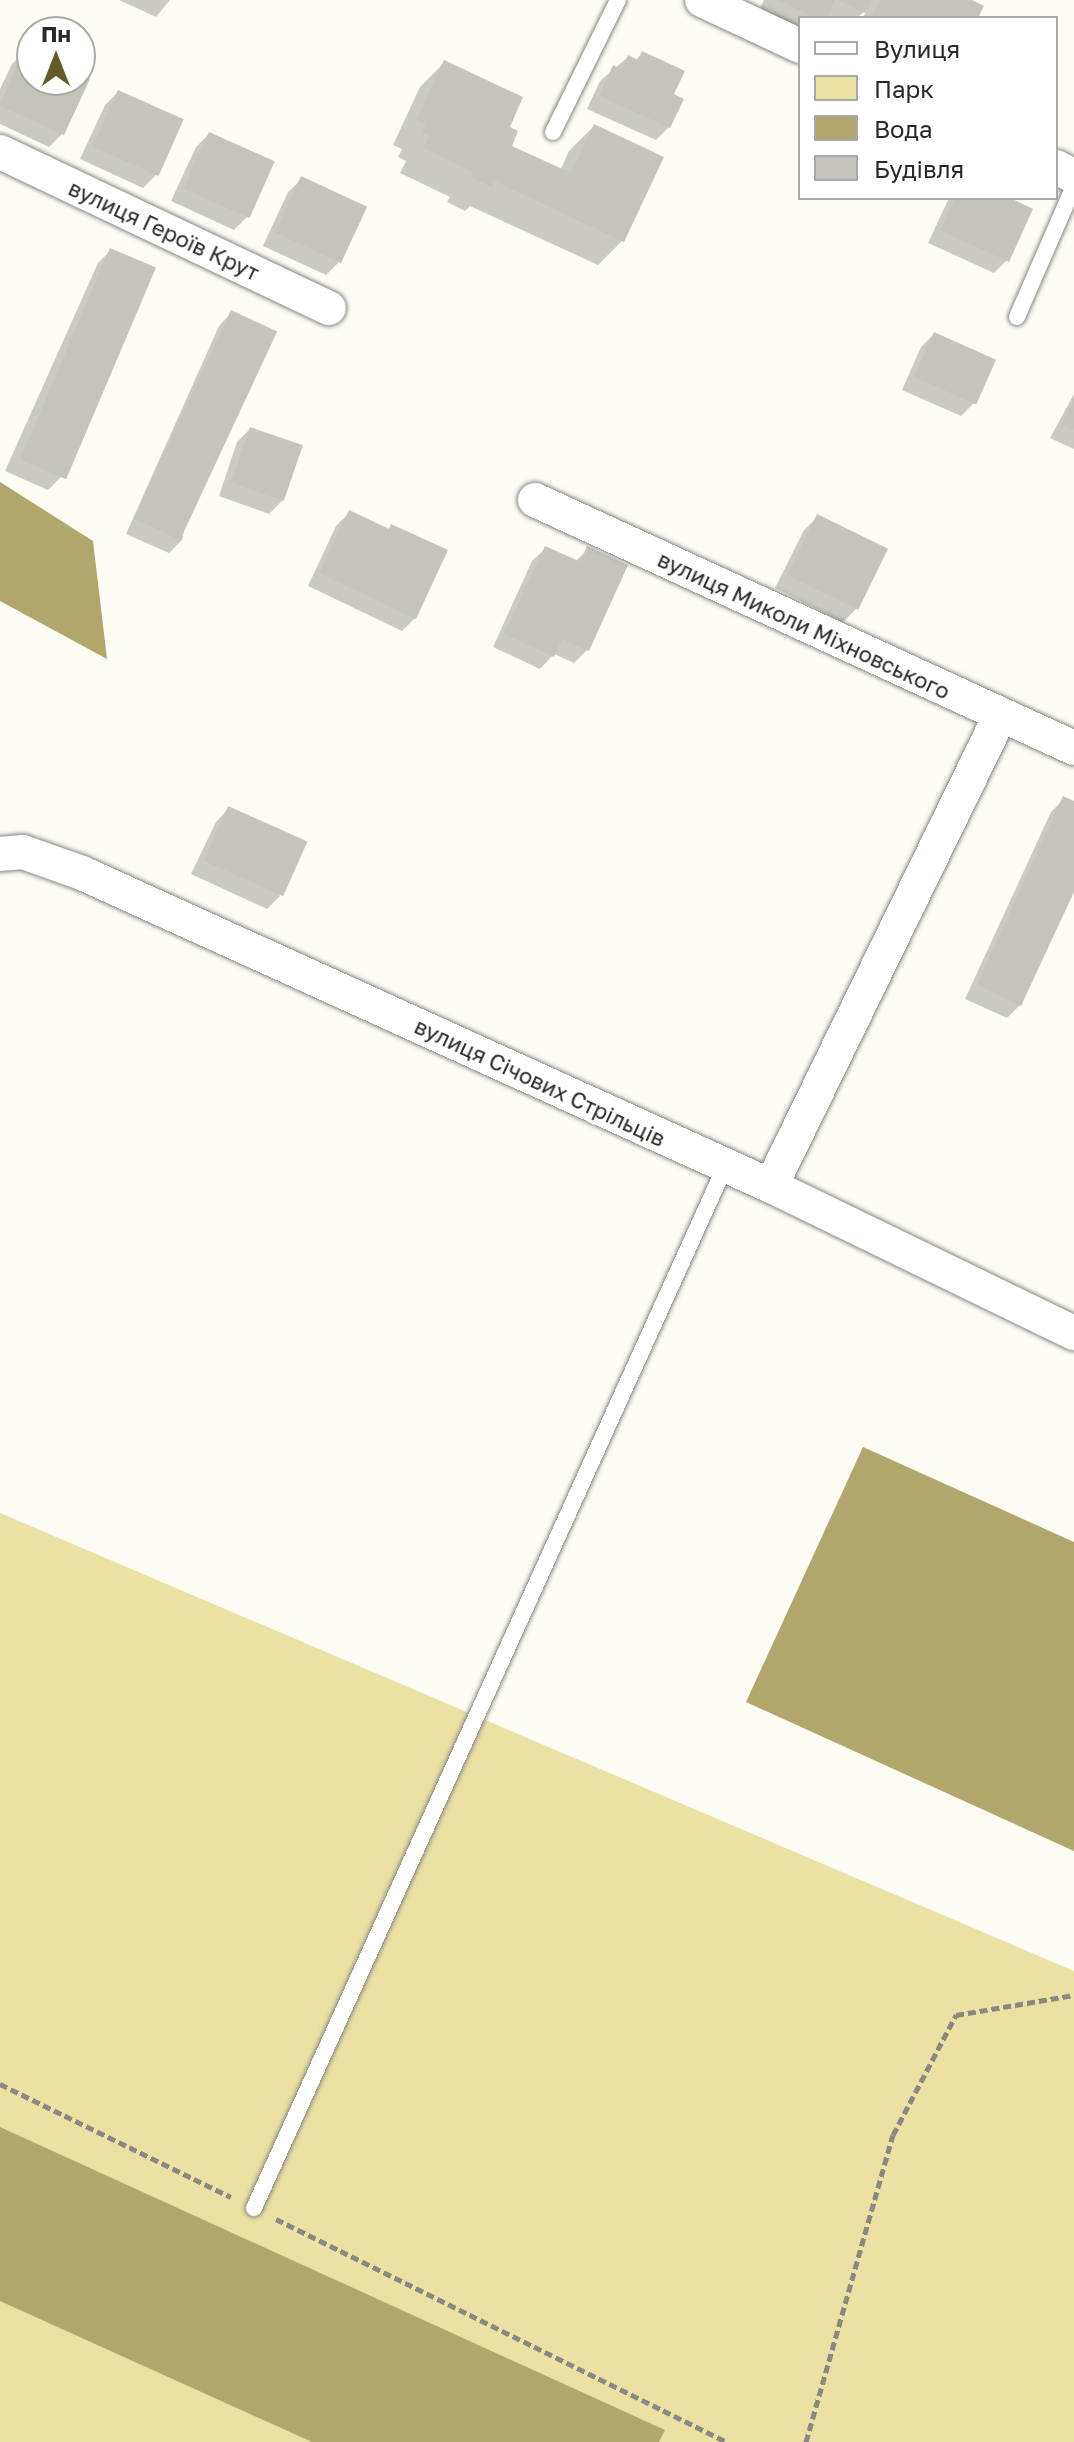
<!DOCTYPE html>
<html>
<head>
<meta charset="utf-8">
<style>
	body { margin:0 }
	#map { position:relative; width:1074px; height:2442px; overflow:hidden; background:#fdfcf5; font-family:"Golos Text",sans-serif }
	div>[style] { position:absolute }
	.green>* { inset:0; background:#eae1a3 }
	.water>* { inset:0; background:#b1a76c }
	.shadow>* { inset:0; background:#0003 }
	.building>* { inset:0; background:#c4c3bc; transform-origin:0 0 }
	.path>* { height:5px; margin-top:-2.5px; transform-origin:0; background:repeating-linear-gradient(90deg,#898984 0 8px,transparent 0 12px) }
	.roads { filter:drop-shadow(0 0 2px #878680) drop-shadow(0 0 2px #878680) }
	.service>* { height:16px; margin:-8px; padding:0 8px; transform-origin:8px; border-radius:8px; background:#fff }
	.minor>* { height:34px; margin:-17px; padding:0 17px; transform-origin:17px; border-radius:17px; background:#fff }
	span { translate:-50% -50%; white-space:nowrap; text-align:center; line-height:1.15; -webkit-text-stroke:7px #fff; paint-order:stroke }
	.street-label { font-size:22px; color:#282825 }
	.legend { position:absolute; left:798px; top:16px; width:260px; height:184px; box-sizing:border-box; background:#fff; border:2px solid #a9a9a8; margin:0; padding:10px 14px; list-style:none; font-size:24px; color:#282825 }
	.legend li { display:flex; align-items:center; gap:16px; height:40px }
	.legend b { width:40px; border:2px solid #a9a9a8 }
	.north { position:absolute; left:16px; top:16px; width:80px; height:80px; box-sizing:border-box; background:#fff; border:2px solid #a9a9a8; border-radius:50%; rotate:0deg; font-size:22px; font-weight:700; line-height:32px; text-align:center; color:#282825 }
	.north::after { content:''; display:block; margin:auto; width:28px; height:36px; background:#635b27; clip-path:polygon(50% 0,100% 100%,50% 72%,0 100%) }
</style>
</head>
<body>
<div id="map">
	<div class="green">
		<i style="clip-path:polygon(0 1513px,1074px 1971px,1074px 2442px,0 2442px)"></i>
	</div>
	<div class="water">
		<i style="clip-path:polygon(0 482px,93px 541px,107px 659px,0 601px)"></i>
		<i style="clip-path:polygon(863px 1447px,1074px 1542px,1074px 1851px,746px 1702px)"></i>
		<i style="clip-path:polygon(0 2127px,665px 2430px,659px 2442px,312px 2442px,0 2301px)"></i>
	</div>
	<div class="shadow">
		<i style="clip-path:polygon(119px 0,170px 0,156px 17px)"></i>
		<i style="clip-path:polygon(764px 0,968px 0,976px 18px,863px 18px,867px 9px,857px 18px,800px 18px,800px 39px,756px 18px)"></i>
		<i style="clip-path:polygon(25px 51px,32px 54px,32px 80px,80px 80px,80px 77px,88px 80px,62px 134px,49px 147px,0 124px,0 89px,12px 64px)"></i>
		<i style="clip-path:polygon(642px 53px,672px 95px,669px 127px,656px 140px,587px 109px,600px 81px,628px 57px,635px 61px)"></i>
		<i style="clip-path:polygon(445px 62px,507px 128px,509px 147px,560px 171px,569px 151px,594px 126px,623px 240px,598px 265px,470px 206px,465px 211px,447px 202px,450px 197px,400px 173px,406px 161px,398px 157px,402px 149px,393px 145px,420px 87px)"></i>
		<i style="clip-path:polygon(118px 92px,156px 175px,143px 188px,80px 159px,105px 105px)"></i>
		<i style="clip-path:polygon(209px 134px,247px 217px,234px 230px,171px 201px,196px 147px)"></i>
		<i style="clip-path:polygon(302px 179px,339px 262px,326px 275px,263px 246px,288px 192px)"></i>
		<i style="clip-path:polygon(949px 198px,1005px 198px,1007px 260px,994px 273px,928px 243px)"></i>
		<i style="clip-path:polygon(111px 250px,61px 477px,48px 490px,5px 471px,98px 263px)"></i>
		<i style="clip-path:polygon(232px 312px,182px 540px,169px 553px,126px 534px,219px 326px)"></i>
		<i style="clip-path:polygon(934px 334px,993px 361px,974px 403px,961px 416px,902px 390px,921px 347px)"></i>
		<i style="clip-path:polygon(1074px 394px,1074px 449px,1050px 438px)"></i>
		<i style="clip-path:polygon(250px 429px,282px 501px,269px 514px,219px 496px,237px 442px)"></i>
		<i style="clip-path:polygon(349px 513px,387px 531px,392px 526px,415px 618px,402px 631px,308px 586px,336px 526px)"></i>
		<i style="clip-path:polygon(818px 517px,885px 550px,856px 609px,843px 622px,775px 588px,804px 530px)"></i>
		<i style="clip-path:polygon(546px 548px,575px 562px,588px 549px,587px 650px,574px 663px,554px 654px,540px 669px,493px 647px,532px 561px)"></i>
		<i style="clip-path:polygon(1064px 799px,1074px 803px,1074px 887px,1020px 1005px,1007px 1018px,965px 999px,1051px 812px)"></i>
		<i style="clip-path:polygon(229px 808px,280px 896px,267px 909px,191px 874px,216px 822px)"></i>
	</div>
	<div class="building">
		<i style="clip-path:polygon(778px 0,835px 0,827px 18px,816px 18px)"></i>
		<i style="clip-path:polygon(838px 0,871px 0,865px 13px)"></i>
		<i style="clip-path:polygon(880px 0,972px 0,984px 6px,978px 18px,871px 18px)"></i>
		<i style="clip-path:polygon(24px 48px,32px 52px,32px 80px,80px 80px,80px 74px,90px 79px,64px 135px,0 106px)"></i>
		<i style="clip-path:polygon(642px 51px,685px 71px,674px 94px,684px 99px,670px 128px,599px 96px,613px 65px,621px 70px,628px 55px,638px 60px)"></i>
		<i style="clip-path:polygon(444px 60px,523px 97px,510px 127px,518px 131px,512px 146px,571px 173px,594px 124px,664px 157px,624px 242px,494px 181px,492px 187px,470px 177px,473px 172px,423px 148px,429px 136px,422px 132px,426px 124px,416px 120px)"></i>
		<i style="left:118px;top:90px;width:72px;height:62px;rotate:24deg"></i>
		<i style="left:209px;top:132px;width:72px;height:62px;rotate:24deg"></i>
		<i style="left:301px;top:176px;width:73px;height:62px;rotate:25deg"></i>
		<i style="clip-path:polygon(955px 198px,1010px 198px,1033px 209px,1009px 262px,940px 230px)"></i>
		<i style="left:110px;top:248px;width:50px;height:230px;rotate:23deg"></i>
		<i style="left:231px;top:310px;width:51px;height:230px;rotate:25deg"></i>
		<i style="left:934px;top:332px;width:68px;height:49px;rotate:24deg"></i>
		<i style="clip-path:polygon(1074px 399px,1074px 430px,1062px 424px)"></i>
		<i style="left:250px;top:427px;width:56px;height:59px;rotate:19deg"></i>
		<i style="clip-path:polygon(349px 510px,389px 529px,391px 524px,448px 550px,416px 619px,319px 573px)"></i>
		<i style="left:817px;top:514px;width:79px;height:68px;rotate:26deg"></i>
		<i style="clip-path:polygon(545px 546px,581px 562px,587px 546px,628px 565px,589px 651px,562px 639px,554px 657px,504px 634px)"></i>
		<i style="clip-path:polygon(1063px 796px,1074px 801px,1074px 892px,1021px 1006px,977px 985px)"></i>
		<i style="left:228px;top:806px;width:87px;height:60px;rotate:24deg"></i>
	</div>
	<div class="path">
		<i style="left:0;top:2084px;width:257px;rotate:26.1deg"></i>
		<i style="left:276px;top:2219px;width:503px;rotate:26.31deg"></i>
		<i style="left:806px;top:2442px;width:319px;rotate:-74.2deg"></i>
		<i style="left:893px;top:2135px;width:136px;rotate:-62.3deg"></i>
		<i style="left:956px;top:2015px;width:120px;rotate:-9.6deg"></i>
	</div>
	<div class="roads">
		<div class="service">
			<i style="left:553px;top:132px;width:147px;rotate:-63.8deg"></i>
			<i style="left:1017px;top:317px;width:143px;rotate:-66.5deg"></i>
			<i style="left:254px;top:2208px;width:1143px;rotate:-65.66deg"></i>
		</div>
		<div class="minor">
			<i style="left:702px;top:0;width:108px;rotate:25.1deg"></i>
			<i style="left:0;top:152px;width:364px;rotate:25.4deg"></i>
			<i style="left:1056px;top:167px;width:20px;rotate:27deg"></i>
			<i style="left:535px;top:500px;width:593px;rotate:24.71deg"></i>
			<i style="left:0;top:854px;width:23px;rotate:-5deg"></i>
			<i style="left:23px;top:852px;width:63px;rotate:19.6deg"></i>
			<i style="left:82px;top:873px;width:757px;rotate:24.43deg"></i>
			<i style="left:771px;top:1186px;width:337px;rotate:25.9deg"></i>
			<i style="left:771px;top:1186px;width:523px;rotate:-64.02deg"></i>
		</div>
	</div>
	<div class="street-label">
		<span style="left:164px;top:230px;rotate:25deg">вулиця Героїв Крут</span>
		<span style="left:804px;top:625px;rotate:25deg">вулиця Миколи Міхновського</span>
		<span style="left:540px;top:1082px;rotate:25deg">вулиця Січових Стрільців</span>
	</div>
	<ul class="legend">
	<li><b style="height:10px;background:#fff"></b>Вулиця</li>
	<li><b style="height:22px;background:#eae1a3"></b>Парк</li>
	<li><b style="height:22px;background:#b1a76c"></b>Вода</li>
	<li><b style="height:22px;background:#c4c3bc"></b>Будівля</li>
	</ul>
	<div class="north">Пн</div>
</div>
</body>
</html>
